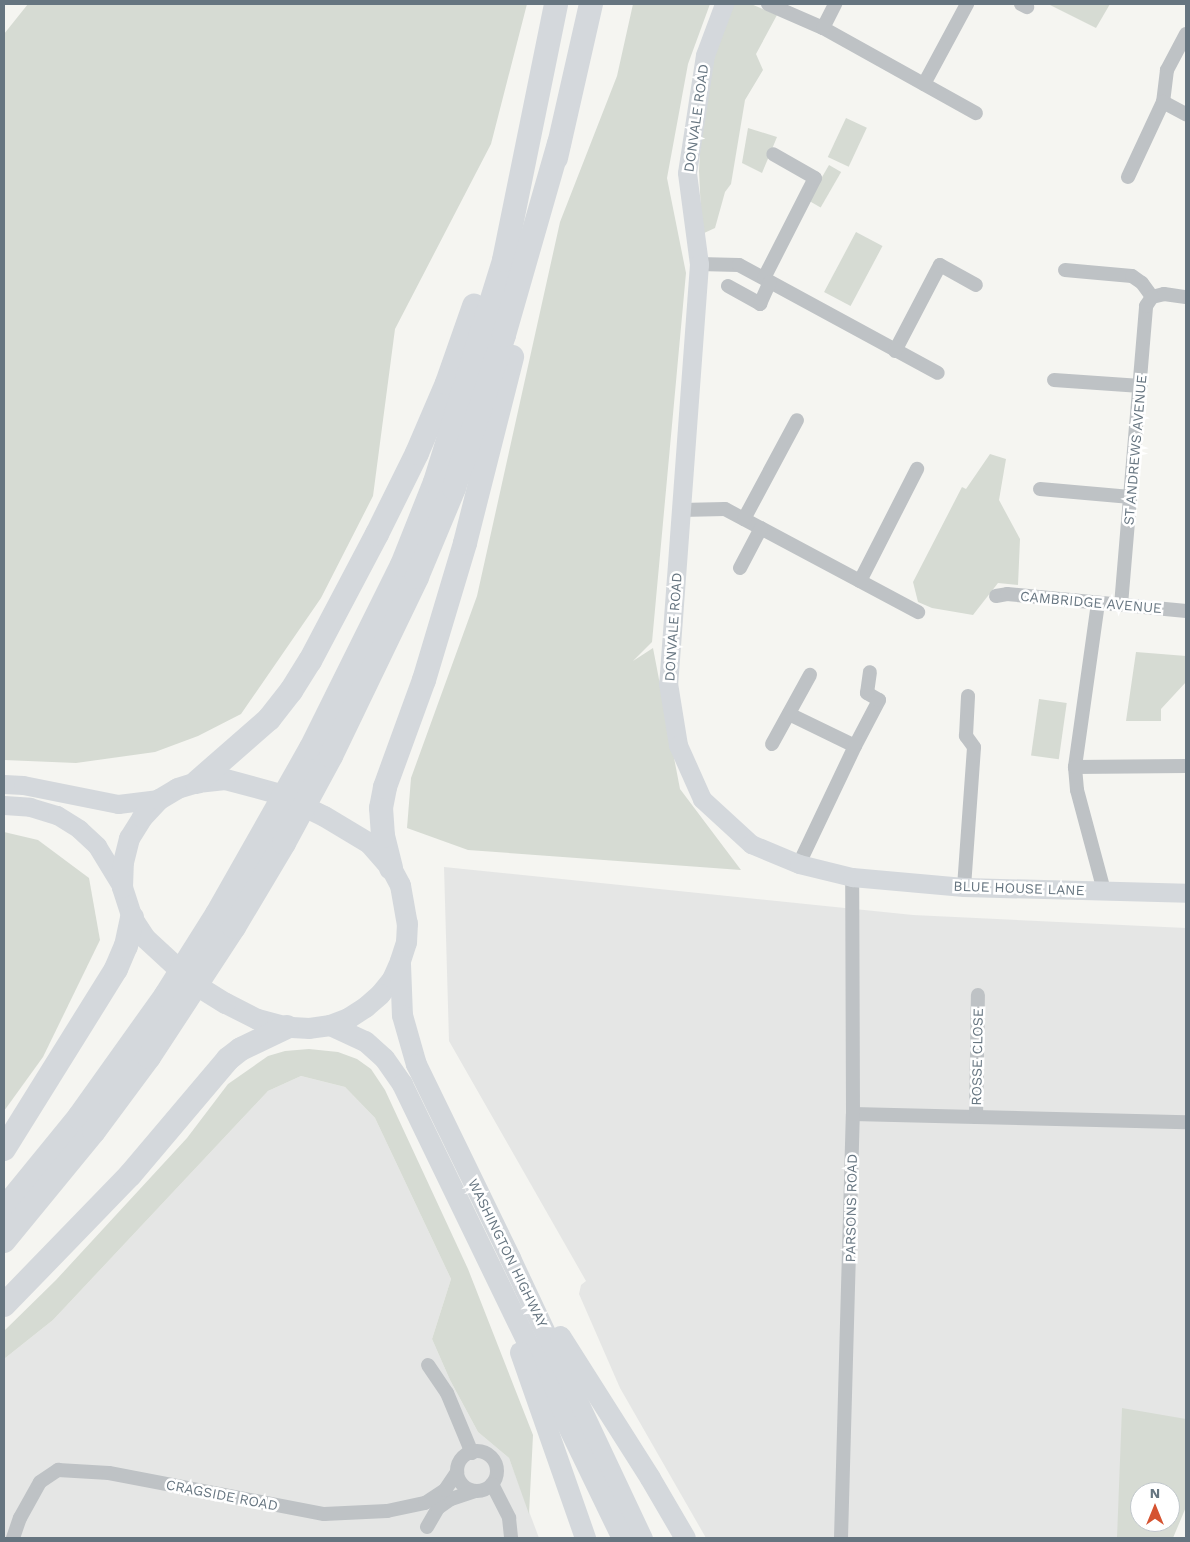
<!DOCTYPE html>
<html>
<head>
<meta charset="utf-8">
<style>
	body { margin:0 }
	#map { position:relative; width:1190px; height:1542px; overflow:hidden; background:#f5f5f1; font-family:"Work Sans",sans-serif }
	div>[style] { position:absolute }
	.built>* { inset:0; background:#e5e6e5 }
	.green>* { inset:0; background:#d6dbd3; transform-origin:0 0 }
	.street>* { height:14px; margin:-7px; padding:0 7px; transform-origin:7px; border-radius:7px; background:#bec2c5 }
	.street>.ring { margin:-7px; padding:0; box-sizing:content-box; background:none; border:14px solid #bec2c5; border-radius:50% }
	.secondary>* { height:19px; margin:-9.5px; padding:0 9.5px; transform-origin:9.5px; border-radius:9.5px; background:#d4d8dc }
	.primary>* { height:21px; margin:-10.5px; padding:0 10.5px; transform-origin:10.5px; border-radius:10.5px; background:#d4d8dc }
	.highway>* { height:24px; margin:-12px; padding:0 12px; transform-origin:12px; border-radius:12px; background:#d4d8dc }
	span { translate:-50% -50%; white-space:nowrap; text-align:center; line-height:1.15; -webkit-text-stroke:5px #fff; paint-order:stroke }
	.street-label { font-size:14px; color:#667580 }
	.frame { position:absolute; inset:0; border:5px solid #667580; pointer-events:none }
	.north { position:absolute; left:1130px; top:1482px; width:50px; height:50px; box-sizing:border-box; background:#fff; border:1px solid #c2c8cc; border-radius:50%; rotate:0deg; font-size:14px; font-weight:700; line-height:20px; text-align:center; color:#667580 }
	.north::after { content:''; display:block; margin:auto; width:18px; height:22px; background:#d55331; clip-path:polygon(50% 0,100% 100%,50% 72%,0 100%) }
</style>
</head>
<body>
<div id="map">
	<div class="built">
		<i style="clip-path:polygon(444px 867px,913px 915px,1186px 928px,1186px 1445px,1170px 1492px,1140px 1492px,1140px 1522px,1158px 1538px,706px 1538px,620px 1388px,579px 1294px,581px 1285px,586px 1281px,449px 1041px)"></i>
		<i style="clip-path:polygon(301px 1076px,345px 1087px,375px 1118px,451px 1279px,432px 1339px,450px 1380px,478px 1432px,509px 1458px,539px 1538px,4px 1538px,4px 1359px,53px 1320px,268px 1091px)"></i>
	</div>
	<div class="green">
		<i style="clip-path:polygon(28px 4px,527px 4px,491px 144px,395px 329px,373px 496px,321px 598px,241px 714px,198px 736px,155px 752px,76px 763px,4px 760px,4px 34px)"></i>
		<i style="clip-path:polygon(633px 4px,710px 4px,688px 64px,667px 178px,686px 273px,652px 642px,633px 661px,653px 648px,680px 789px,741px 870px,468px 850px,407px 828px,411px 778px,477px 596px,560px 222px,617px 76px)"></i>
		<i style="clip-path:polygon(730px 4px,751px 4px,777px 15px,756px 54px,763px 70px,745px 100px,731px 184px,725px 192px,715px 228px,702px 234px,699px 171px,701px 132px,712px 58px)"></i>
		<i style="clip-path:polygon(1048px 4px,1110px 4px,1096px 28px)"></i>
		<i style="left:846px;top:118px;width:23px;height:43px;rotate:25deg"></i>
		<i style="clip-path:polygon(748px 128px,777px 137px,762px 173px,742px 163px)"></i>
		<i style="left:829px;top:165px;width:14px;height:41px;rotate:30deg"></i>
		<i style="left:856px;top:232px;width:30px;height:68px;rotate:28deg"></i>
		<i style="clip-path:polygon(990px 454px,1006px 459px,999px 500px,1020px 539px,1018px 585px,998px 583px,973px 615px,932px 608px,918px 602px,913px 582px,962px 487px,966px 489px)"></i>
		<i style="clip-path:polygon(1136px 652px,1186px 656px,1186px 682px,1161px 709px,1161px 721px,1126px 721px)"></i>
		<i style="left:1039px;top:699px;width:28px;height:57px;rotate:8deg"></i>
		<i style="clip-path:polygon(4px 832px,38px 840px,89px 878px,100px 940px,43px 1057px,4px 1111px)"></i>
		<i style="clip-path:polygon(309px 1049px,338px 1052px,357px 1059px,371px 1069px,385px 1090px,468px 1269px,533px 1435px,529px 1514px,509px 1458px,478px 1432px,450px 1380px,432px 1339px,451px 1279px,375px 1118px,345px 1087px,301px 1076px,268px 1091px,53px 1320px,4px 1359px,4px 1331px,56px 1280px,187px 1138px,228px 1084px,268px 1056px,285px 1051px)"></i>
		<i style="clip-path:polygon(evenodd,1122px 1408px,1186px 1419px,1186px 1507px,1173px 1538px,1117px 1538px,1122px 1408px,1140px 1492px,1170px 1492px,1170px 1522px,1140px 1522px,1140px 1492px)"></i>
	</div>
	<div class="street">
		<i style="left:768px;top:4px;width:60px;rotate:23.6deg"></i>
		<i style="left:823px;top:28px;width:175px;rotate:29.1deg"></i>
		<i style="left:1021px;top:4px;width:7px;rotate:27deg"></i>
		<i style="left:823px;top:28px;width:27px;rotate:-63deg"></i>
		<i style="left:1186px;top:34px;width:41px;rotate:117.8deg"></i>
		<i style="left:1167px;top:70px;width:32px;rotate:97deg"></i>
		<i style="left:1163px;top:102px;width:26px;rotate:28deg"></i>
		<i style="left:924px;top:84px;width:91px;rotate:-61.7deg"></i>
		<i style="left:1128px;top:177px;width:83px;rotate:-65deg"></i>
		<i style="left:699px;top:264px;width:40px;rotate:1.4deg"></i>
		<i style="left:739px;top:265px;width:226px;rotate:28.5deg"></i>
		<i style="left:1065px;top:270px;width:67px;rotate:5.1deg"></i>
		<i style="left:1132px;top:276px;width:12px;rotate:35deg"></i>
		<i style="left:1142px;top:283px;width:17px;rotate:54deg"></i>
		<i style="left:1152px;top:297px;width:12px;rotate:-14deg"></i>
		<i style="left:1164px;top:294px;width:22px;rotate:8deg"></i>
		<i style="left:764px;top:278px;width:112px;rotate:-63deg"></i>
		<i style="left:815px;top:178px;width:48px;rotate:-150.3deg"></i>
		<i style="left:728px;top:286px;width:37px;rotate:29deg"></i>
		<i style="left:760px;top:304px;width:24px;rotate:-66deg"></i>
		<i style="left:895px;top:351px;width:97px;rotate:-62.4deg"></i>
		<i style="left:940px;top:265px;width:41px;rotate:29.1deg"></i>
		<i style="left:1054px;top:380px;width:87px;rotate:3.9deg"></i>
		<i style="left:1040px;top:489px;width:91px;rotate:5deg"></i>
		<i style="left:681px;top:510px;width:44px;rotate:-1.3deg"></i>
		<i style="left:725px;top:509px;width:219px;rotate:28.1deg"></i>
		<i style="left:744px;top:519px;width:112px;rotate:-61.8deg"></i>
		<i style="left:740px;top:568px;width:45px;rotate:-62.3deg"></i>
		<i style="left:860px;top:581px;width:126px;rotate:-63deg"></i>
		<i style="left:996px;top:596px;width:11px;rotate:-10deg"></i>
		<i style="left:1007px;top:594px;width:180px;rotate:5.4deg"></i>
		<i style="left:1098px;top:603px;width:166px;rotate:98deg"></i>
		<i style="left:1075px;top:767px;width:23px;rotate:85deg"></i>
		<i style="left:1077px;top:790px;width:105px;rotate:75deg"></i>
		<i style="left:1121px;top:605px;width:300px;rotate:-85.2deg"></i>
		<i style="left:1146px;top:306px;width:11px;rotate:-56deg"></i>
		<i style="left:789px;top:714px;width:73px;rotate:25.9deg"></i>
		<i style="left:855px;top:746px;width:131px;rotate:115.4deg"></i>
		<i style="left:772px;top:744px;width:79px;rotate:-61.2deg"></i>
		<i style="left:855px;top:746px;width:52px;rotate:-62.4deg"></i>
		<i style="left:879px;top:700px;width:14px;rotate:-150deg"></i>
		<i style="left:867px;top:693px;width:21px;rotate:-82deg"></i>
		<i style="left:1075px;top:767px;width:111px;rotate:-0.5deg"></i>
		<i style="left:964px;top:887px;width:140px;rotate:-85.9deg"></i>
		<i style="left:974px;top:747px;width:14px;rotate:-126deg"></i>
		<i style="left:966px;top:736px;width:40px;rotate:-87.1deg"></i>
		<i style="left:853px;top:1114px;width:123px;rotate:1.4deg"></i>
		<i style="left:976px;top:1117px;width:122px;rotate:-89.1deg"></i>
		<i style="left:976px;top:1117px;width:210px;rotate:1.4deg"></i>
		<i style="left:428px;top:1365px;width:34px;rotate:56deg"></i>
		<i style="left:447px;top:1393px;width:65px;rotate:67.4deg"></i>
		<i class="ring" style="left:457px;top:1451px;width:26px;height:26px"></i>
		<i style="left:492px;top:1484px;width:38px;rotate:63deg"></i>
		<i style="left:509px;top:1518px;width:20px;rotate:84deg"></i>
		<i style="left:427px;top:1527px;width:22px;rotate:-60deg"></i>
		<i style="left:438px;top:1508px;width:16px;rotate:-35deg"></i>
		<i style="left:451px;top:1499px;width:26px;rotate:-18deg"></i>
		<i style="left:13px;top:1538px;width:21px;rotate:-71deg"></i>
		<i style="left:20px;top:1518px;width:41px;rotate:-60.9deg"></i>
		<i style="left:40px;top:1482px;width:22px;rotate:-34deg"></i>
		<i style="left:58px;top:1470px;width:51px;rotate:3.4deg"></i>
		<i style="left:109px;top:1473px;width:219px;rotate:10.8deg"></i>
		<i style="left:324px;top:1514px;width:63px;rotate:-2.7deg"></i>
		<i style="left:387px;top:1511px;width:39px;rotate:-12deg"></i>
		<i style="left:425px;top:1503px;width:24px;rotate:-33deg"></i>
		<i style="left:445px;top:1490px;width:22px;rotate:-56deg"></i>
		<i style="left:841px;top:1538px;width:424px;rotate:-88.4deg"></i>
		<i style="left:853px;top:1114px;width:237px;rotate:-90.2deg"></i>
	</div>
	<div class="secondary">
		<i style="left:724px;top:4px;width:54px;rotate:110.4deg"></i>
		<i style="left:705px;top:55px;width:119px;rotate:98.7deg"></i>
		<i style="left:687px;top:173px;width:92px;rotate:82.5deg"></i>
		<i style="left:699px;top:264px;width:420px;rotate:94.2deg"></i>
		<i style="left:668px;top:683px;width:63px;rotate:80.8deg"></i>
		<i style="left:678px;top:745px;width:59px;rotate:66deg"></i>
		<i style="left:702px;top:799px;width:67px;rotate:42.6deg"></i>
		<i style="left:751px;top:844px;width:52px;rotate:22.6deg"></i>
		<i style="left:799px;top:864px;width:55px;rotate:13.8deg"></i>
		<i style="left:852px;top:877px;width:112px;rotate:5.1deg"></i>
		<i style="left:964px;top:887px;width:222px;rotate:1.5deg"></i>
		<i style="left:4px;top:784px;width:19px;rotate:3deg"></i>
		<i style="left:23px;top:785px;width:97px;rotate:11.3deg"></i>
		<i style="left:118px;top:804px;width:41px;rotate:-7deg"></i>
		<i style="left:4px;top:805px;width:26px;rotate:4deg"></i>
		<i style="left:30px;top:807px;width:28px;rotate:17deg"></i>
		<i style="left:57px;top:815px;width:26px;rotate:32deg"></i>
		<i style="left:79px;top:829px;width:25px;rotate:43deg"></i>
		<i style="left:97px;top:846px;width:48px;rotate:58.6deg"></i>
	</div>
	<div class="primary">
		<i style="left:225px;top:779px;width:54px;rotate:15.1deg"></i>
		<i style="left:277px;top:793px;width:52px;rotate:26.1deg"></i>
		<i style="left:324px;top:816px;width:52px;rotate:31deg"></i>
		<i style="left:369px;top:843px;width:33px;rotate:49deg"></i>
		<i style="left:391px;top:868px;width:19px;rotate:62deg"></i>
		<i style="left:400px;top:885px;width:39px;rotate:80deg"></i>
		<i style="left:407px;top:923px;width:19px;rotate:93deg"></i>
		<i style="left:406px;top:942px;width:20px;rotate:108deg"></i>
		<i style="left:400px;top:961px;width:20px;rotate:114deg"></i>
		<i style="left:392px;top:979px;width:19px;rotate:129deg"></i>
		<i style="left:380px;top:994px;width:20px;rotate:139deg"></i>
		<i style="left:365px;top:1007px;width:20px;rotate:147deg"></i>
		<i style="left:348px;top:1018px;width:19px;rotate:159deg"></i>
		<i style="left:330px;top:1025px;width:21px;rotate:172deg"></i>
		<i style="left:309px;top:1028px;width:22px;rotate:-177deg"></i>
		<i style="left:287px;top:1027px;width:31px;rotate:-165deg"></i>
		<i style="left:257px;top:1019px;width:36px;rotate:-153deg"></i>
		<i style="left:225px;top:1003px;width:34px;rotate:-148deg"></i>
		<i style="left:196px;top:985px;width:69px;rotate:-137.3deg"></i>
		<i style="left:145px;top:938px;width:24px;rotate:-123deg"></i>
		<i style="left:132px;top:918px;width:33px;rotate:-108deg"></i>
		<i style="left:122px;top:887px;width:25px;rotate:-88deg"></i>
		<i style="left:123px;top:862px;width:25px;rotate:-76deg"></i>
		<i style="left:129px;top:838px;width:25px;rotate:-58deg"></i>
		<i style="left:142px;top:817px;width:25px;rotate:-47deg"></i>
		<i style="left:159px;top:799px;width:21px;rotate:-31deg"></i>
		<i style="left:177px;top:788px;width:21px;rotate:-17deg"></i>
		<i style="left:197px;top:782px;width:28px;rotate:-6deg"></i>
		<i style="left:400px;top:964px;width:51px;rotate:87.8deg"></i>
		<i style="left:402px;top:1015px;width:51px;rotate:74.1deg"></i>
		<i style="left:416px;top:1064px;width:216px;rotate:64.1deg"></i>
		<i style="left:510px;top:1258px;width:310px;rotate:64.8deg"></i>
		<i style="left:330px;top:1025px;width:38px;rotate:25deg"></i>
		<i style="left:365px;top:1041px;width:25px;rotate:42deg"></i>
		<i style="left:384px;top:1058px;width:32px;rotate:55deg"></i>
		<i style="left:402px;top:1084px;width:504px;rotate:64.15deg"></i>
		<i style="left:560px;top:1336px;width:168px;rotate:57.6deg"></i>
		<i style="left:650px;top:1478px;width:69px;rotate:59.7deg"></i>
		<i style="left:520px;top:1352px;width:197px;rotate:70.7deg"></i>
	</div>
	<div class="highway">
		<i style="left:556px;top:158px;width:158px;rotate:-77.2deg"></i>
		<i style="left:197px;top:782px;width:96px;rotate:-41.2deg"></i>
		<i style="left:269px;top:719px;width:36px;rotate:-52deg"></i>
		<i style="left:291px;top:691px;width:36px;rotate:-58deg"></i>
		<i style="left:310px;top:661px;width:144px;rotate:-62.2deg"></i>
		<i style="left:377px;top:534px;width:90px;rotate:-63.7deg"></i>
		<i style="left:417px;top:453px;width:76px;rotate:-66.8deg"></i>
		<i style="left:447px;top:383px;width:82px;rotate:-70.7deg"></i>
		<i style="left:391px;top:868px;width:33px;rotate:-104deg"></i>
		<i style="left:383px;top:836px;width:28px;rotate:-94deg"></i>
		<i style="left:381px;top:808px;width:21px;rotate:-79deg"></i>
		<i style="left:385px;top:787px;width:114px;rotate:-70deg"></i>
		<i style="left:424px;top:680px;width:143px;rotate:-73.3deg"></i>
		<i style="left:465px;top:543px;width:192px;rotate:-75.8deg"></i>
		<i style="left:4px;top:1149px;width:212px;rotate:-58.1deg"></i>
		<i style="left:116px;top:969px;width:25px;rotate:-67deg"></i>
		<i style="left:126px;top:946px;width:29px;rotate:-78deg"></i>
		<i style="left:4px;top:1209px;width:119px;rotate:-50.8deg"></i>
		<i style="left:79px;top:1117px;width:150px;rotate:-54.5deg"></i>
		<i style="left:166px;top:995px;width:96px;rotate:-57.8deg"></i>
		<i style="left:217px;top:914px;width:191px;rotate:-60.5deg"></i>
		<i style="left:311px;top:748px;width:204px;rotate:-63.6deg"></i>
		<i style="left:402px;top:565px;width:89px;rotate:-68.3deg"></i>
		<i style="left:435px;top:482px;width:232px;rotate:-72.7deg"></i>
		<i style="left:504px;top:260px;width:261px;rotate:-78.5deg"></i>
		<i style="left:4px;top:1241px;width:142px;rotate:-50.7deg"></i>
		<i style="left:94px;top:1131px;width:92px;rotate:-53.4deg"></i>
		<i style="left:149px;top:1057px;width:155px;rotate:-56.8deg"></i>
		<i style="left:234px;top:927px;width:98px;rotate:-59.2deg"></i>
		<i style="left:284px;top:843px;width:99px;rotate:-61.6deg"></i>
		<i style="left:331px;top:756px;width:199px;rotate:-64.3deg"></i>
		<i style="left:417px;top:577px;width:96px;rotate:-67.4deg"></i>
		<i style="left:454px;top:488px;width:161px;rotate:-71.9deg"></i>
		<i style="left:504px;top:335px;width:200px;rotate:-74deg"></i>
		<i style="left:4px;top:1305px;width:181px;rotate:-45.9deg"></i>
		<i style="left:130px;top:1175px;width:152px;rotate:-49.8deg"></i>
		<i style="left:228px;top:1059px;width:16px;rotate:-38deg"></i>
		<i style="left:241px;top:1049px;width:51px;rotate:-25.6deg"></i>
	</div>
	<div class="street-label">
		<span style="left:696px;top:118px;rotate:-82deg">DONVALE ROAD</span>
		<span style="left:1135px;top:450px;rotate:-85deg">ST ANDREWS AVENUE</span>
		<span style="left:1091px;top:602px;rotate:5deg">CAMBRIDGE AVENUE</span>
		<span style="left:673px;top:627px;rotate:-86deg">DONVALE ROAD</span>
		<span style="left:1019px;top:888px;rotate:2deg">BLUE HOUSE LANE</span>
		<span style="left:977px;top:1057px;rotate:-89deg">ROSSE CLOSE</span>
		<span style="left:851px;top:1208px;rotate:-89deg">PARSONS ROAD</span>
		<span style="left:508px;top:1253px;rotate:64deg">WASHINGTON HIGHWAY</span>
		<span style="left:222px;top:1495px;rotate:11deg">CRAGSIDE ROAD</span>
	</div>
	<div class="frame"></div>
	<div class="north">N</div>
</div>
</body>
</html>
